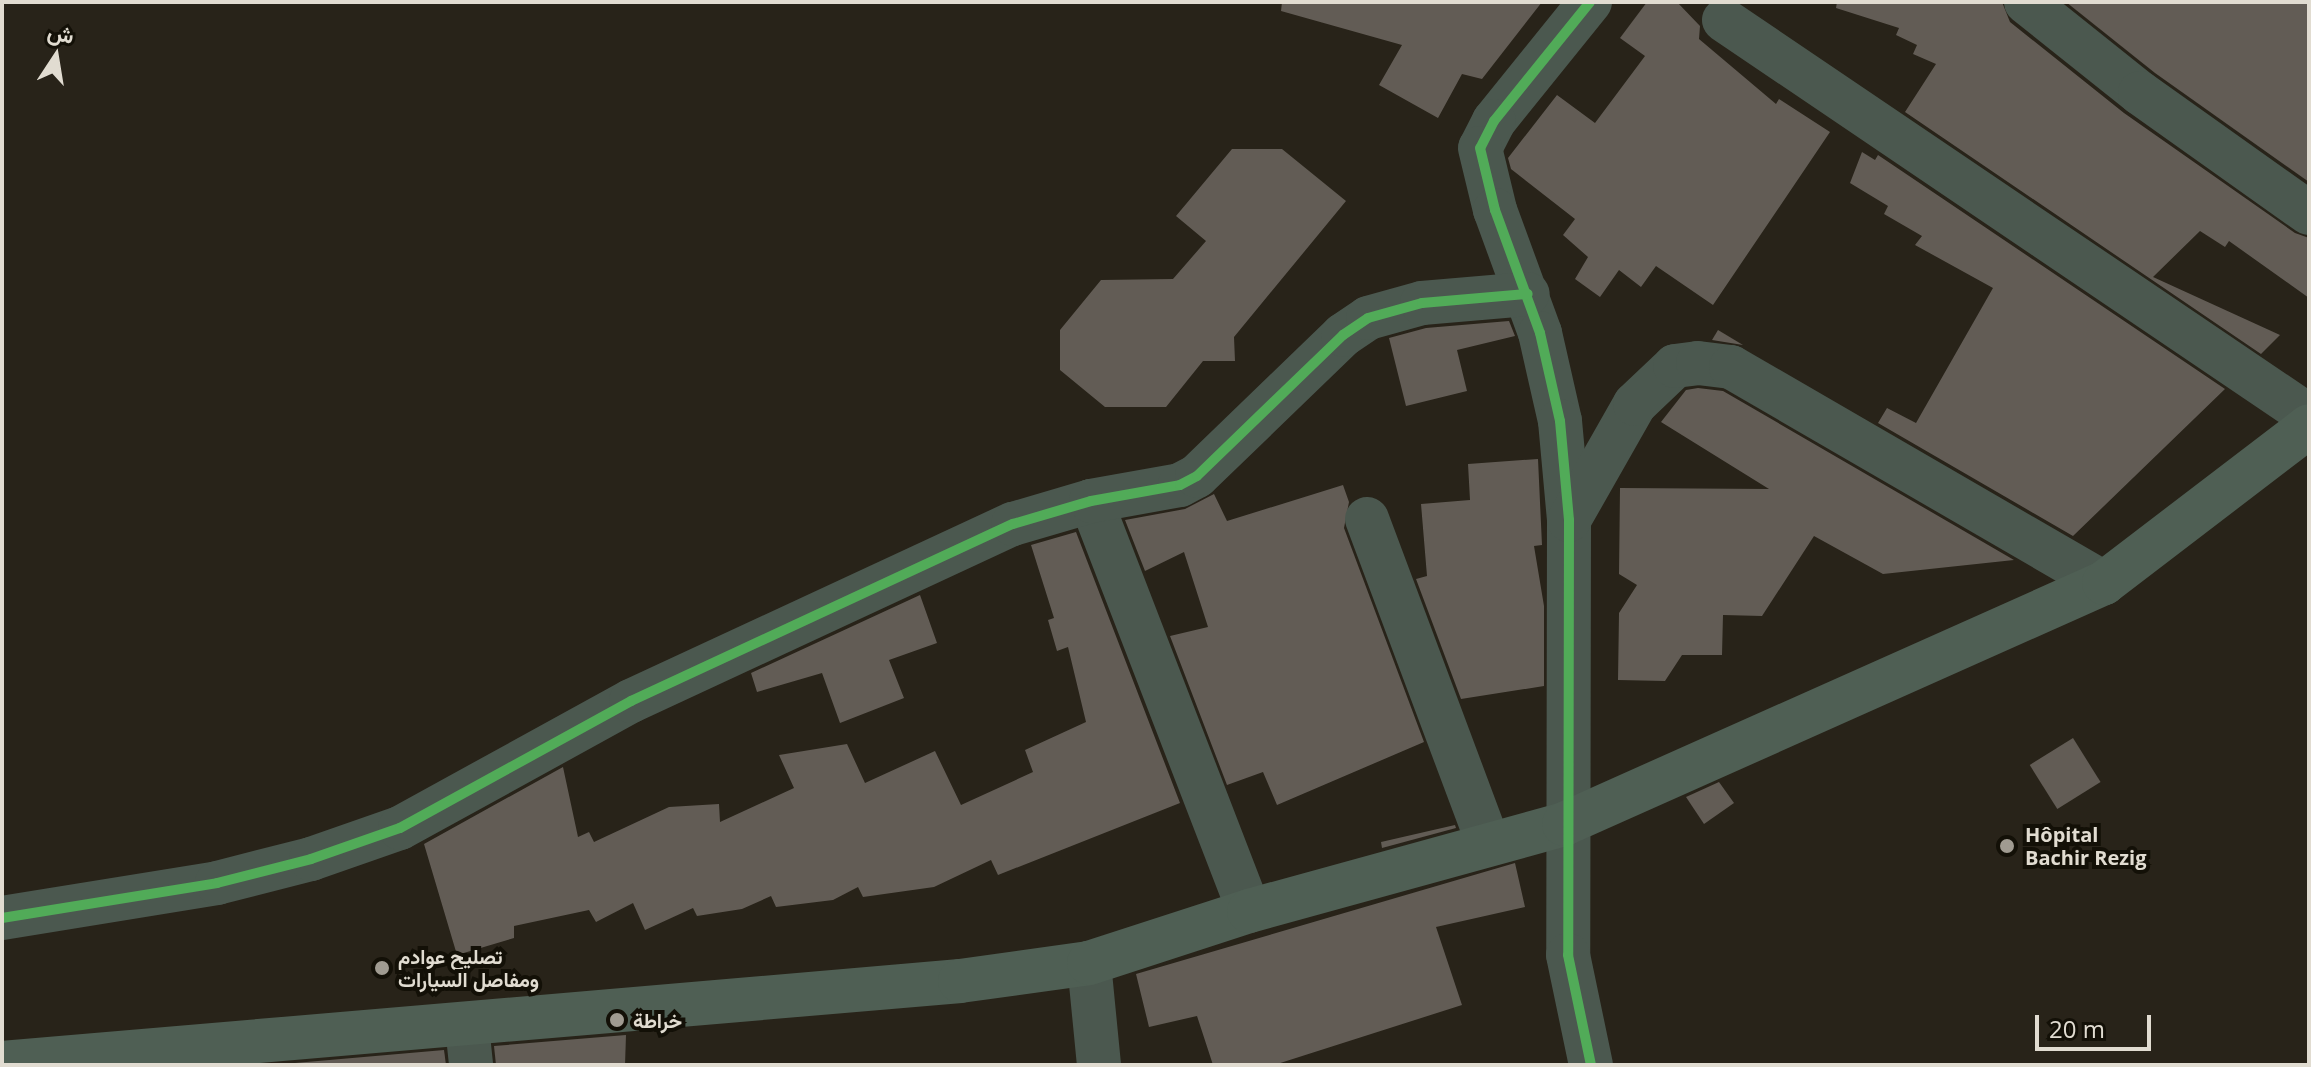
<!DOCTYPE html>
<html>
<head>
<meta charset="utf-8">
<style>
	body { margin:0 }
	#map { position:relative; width:2311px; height:1067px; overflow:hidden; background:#282319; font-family:"Open Sans",Vazirmatn,sans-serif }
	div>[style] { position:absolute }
	.building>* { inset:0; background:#625c55; transform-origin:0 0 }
	.minor>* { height:44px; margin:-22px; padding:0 22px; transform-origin:22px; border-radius:22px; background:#4b584f }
	.major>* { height:44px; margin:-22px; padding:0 22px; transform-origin:22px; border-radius:22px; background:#4f5f54 }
	.cycleway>* { height:10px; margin:-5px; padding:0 5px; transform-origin:5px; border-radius:5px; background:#51ab58 }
	.dots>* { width:22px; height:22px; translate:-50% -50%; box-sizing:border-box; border:4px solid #131007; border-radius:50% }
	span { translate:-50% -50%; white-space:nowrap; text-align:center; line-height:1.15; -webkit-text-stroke:8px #131007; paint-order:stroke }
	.poi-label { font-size:20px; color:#e1dcd1; font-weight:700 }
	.left { translate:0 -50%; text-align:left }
	.frame { position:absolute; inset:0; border:4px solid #e1dcd1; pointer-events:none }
	.north { position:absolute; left:16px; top:16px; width:80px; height:80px; -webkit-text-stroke:6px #131007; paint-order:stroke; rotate:12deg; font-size:22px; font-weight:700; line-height:32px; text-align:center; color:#e1dcd1 }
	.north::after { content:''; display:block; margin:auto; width:28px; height:36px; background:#e1dcd1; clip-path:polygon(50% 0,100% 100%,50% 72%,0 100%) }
	.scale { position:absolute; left:2035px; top:1015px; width:116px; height:36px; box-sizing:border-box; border:4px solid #e1dcd1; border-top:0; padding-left:10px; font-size:24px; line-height:28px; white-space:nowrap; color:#e1dcd1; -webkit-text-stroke:6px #131007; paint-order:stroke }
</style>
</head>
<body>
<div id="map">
	<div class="building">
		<i style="clip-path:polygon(1282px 2px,1542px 2px,1482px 79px,1462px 74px,1438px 118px,1379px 85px,1402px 45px,1281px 11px)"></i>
		<i style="clip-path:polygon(1647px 2px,1677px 2px,1700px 26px,1699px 39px,1776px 104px,1779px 99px,1830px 132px,1713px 305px,1656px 266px,1641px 287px,1619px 270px,1600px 297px,1575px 279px,1588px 257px,1563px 235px,1575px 219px,1511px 169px,1508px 158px,1557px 95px,1595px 123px,1645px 56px,1620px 38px)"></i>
		<i style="clip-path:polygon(1837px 2px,2002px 2px,2010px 22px,2124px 113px,2295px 233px,2309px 238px,2309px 298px,2229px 241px,2225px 247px,2200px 231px,2153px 277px,2280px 335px,2261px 354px,1905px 112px,1936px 64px,1913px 54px,1917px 45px,1896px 35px,1899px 28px,1836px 8px)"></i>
		<i style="clip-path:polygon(2066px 2px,2309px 2px,2309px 182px,2155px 73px)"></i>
		<i style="clip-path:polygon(1232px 149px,1282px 149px,1346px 201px,1234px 337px,1235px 361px,1203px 361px,1166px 407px,1105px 407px,1060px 370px,1060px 330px,1101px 280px,1173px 279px,1206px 241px,1176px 216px)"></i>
		<i style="clip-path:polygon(1862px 152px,1875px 160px,1878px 155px,2225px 389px,2073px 536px,1878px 423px,1887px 408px,1916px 423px,1993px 288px,1915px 245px,1922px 236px,1884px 214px,1888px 206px,1850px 183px)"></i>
		<i style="clip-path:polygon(1509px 321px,1515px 336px,1457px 350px,1467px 391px,1406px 406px,1389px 338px,1426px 328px)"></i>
		<i style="clip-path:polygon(1718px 330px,1743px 345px,1712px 340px)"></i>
		<i style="clip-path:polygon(1698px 388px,1723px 391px,2014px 560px,1883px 574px,1814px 536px,1762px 616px,1723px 615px,1722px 655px,1682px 655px,1665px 681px,1618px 680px,1619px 613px,1637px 585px,1619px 574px,1620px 488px,1769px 489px,1661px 422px,1686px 390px)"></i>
		<i style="clip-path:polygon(1538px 459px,1542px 545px,1534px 546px,1544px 606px,1544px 686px,1461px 699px,1416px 579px,1427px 576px,1421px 504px,1470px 500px,1468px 464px)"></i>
		<i style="clip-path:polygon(1343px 485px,1349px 502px,1344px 528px,1424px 742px,1277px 805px,1263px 772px,1227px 785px,1170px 636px,1208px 627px,1184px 552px,1145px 571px,1125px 520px,1185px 509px,1214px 494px,1227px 521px)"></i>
		<i style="clip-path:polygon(1076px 532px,1180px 803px,998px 875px,991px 860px,934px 887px,863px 897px,858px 887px,833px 900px,776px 907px,771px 896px,742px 909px,697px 916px,693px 908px,645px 930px,633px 903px,596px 922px,589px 910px,514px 926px,514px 938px,457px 955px,424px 844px,563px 767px,578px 837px,589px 832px,594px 842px,669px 807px,719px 804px,720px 822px,794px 788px,779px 755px,847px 744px,865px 783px,935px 751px,961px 805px,1033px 772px,1025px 750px,1086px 722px,1068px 647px,1057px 651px,1048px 620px,1054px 618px,1031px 545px)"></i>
		<i style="clip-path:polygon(920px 595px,937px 643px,889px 660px,904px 698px,840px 723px,822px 673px,757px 692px,751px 673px)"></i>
		<i style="left:2073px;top:738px;width:52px;height:51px;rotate:58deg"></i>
		<i style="clip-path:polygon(1719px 782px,1734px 803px,1704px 824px,1686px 797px)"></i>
		<i style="clip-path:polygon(1455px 825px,1456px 828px,1382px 848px,1381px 842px)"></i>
		<i style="clip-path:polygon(1515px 863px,1525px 907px,1436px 927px,1462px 1005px,1274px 1065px,1213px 1065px,1197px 1016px,1149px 1027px,1136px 974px)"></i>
		<i style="clip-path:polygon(626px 1035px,625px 1065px,496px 1065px,494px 1046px)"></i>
		<i style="clip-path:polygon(444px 1050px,446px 1065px,272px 1065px)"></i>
	</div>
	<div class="minor">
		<i style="left:1590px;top:2px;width:153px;rotate:128.9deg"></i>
		<i style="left:1494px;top:121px;width:30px;rotate:117deg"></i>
		<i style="left:1480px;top:148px;width:64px;rotate:76.4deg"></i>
		<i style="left:1495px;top:210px;width:131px;rotate:69.9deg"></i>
		<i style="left:1540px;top:333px;width:90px;rotate:77.2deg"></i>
		<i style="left:1560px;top:421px;width:99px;rotate:84.8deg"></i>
		<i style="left:1569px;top:520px;width:435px;rotate:90.1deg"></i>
		<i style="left:1568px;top:955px;width:112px;rotate:78.2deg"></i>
		<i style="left:2026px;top:2px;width:146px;rotate:38.6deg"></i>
		<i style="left:2140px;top:93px;width:207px;rotate:35.4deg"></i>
		<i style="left:1724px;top:20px;width:706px;rotate:34.09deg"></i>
		<i style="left:1091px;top:501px;width:439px;rotate:68.9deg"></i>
		<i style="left:1367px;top:519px;width:345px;rotate:69.5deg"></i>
		<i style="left:1569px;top:520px;width:133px;rotate:-60.4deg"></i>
		<i style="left:1635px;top:404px;width:55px;rotate:-43.5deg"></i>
		<i style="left:1675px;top:366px;width:23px;rotate:-7deg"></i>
		<i style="left:1698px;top:363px;width:33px;rotate:7deg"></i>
		<i style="left:1731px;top:367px;width:431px;rotate:30.1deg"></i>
		<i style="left:2px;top:918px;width:218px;rotate:-9.2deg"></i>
		<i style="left:217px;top:883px;width:97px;rotate:-14.3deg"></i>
		<i style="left:311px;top:859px;width:94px;rotate:-19.2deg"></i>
		<i style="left:400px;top:828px;width:264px;rotate:-28.8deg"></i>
		<i style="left:631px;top:701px;width:421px;rotate:-24.9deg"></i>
		<i style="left:1013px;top:524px;width:81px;rotate:-16.4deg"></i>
		<i style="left:1091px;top:501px;width:90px;rotate:-10.2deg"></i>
		<i style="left:1180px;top:485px;width:19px;rotate:-28deg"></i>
		<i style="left:1197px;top:476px;width:203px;rotate:-44deg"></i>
		<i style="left:1343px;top:335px;width:30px;rotate:-34deg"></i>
		<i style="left:1368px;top:318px;width:56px;rotate:-15.5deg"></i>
		<i style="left:1422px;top:303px;width:106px;rotate:-4.9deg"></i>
		<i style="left:1089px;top:963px;width:102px;rotate:84.4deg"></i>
		<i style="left:467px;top:1026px;width:39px;rotate:84deg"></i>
	</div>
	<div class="major">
		<i style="left:2px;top:1063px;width:962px;rotate:-4.89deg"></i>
		<i style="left:960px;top:981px;width:130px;rotate:-7.9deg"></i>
		<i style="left:1089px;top:963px;width:168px;rotate:-18deg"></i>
		<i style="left:1249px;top:911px;width:327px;rotate:-15.4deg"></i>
		<i style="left:1564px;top:824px;width:591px;rotate:-24.05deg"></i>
		<i style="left:2104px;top:583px;width:258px;rotate:-37.4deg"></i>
	</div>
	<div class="cycleway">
		<i style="left:1590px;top:2px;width:153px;rotate:128.9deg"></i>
		<i style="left:1494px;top:121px;width:30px;rotate:117deg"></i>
		<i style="left:1480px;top:148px;width:64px;rotate:76.4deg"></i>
		<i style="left:1495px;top:210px;width:131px;rotate:69.9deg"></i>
		<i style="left:1540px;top:333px;width:90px;rotate:77.2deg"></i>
		<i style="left:1560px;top:421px;width:99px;rotate:84.8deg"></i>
		<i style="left:1569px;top:520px;width:435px;rotate:90.1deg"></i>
		<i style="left:1568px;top:955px;width:112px;rotate:78.2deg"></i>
		<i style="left:2px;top:918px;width:218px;rotate:-9.2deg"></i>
		<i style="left:217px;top:883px;width:97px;rotate:-14.3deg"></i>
		<i style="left:311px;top:859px;width:94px;rotate:-19.2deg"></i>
		<i style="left:400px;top:828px;width:264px;rotate:-28.8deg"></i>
		<i style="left:631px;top:701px;width:421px;rotate:-24.9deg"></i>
		<i style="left:1013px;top:524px;width:81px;rotate:-16.4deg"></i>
		<i style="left:1091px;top:501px;width:90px;rotate:-10.2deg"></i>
		<i style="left:1180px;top:485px;width:19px;rotate:-28deg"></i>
		<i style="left:1197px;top:476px;width:203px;rotate:-44deg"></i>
		<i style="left:1343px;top:335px;width:30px;rotate:-34deg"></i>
		<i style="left:1368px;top:318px;width:56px;rotate:-15.5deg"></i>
		<i style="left:1422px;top:303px;width:106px;rotate:-4.9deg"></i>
	</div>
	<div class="dots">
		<i style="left:2007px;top:846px;background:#a09b91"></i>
		<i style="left:382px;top:968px;background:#a09b91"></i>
		<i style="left:617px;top:1020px;background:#a09b91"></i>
	</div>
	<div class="poi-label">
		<span class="left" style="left:2025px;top:846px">Hôpital<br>Bachir Rezig</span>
		<span class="left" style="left:398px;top:968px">تصليح عوادم<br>ومفاصل السيارات</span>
		<span class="left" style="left:633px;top:1020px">خراطة</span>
	</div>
	<div class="frame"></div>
	<div class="north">ش</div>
	<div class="scale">20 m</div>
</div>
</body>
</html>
